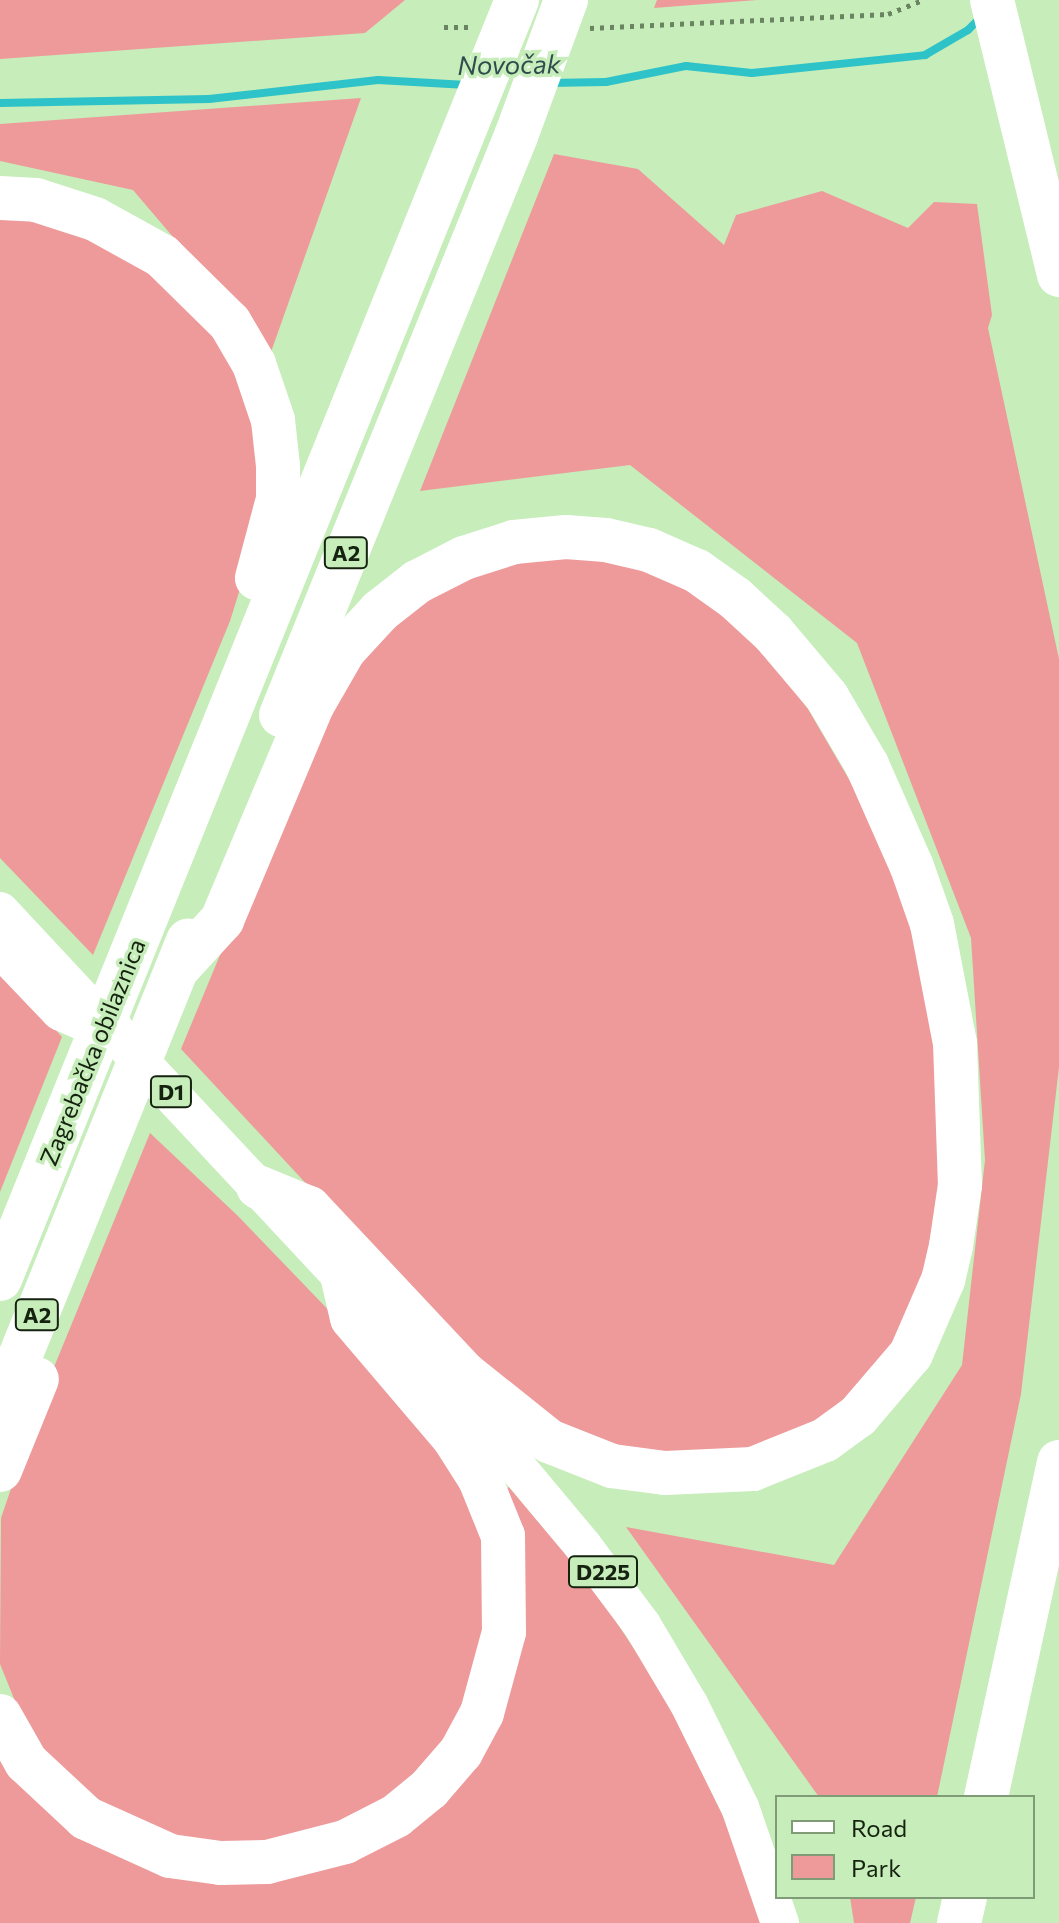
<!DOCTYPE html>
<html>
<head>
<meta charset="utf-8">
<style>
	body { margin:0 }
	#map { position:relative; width:1059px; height:1923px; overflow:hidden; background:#c6edba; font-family:Commissioner,sans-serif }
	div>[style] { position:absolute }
	.green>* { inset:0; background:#ee9a9b }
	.stream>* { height:8px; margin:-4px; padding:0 4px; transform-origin:4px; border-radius:4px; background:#2dc3c8 }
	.path>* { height:5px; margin-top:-2.5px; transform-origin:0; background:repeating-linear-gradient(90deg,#6a8462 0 4px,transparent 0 10px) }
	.primary>* { height:38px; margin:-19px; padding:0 19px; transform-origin:19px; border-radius:19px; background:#fff }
	.highway>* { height:44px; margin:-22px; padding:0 22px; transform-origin:22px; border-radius:22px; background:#fff }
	span { translate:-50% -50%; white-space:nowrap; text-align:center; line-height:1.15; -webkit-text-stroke:7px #c6edba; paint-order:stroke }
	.shield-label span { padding:2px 6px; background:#c6edba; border:2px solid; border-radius:6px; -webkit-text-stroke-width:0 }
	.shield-label { font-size:22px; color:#14220f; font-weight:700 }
	.street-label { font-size:24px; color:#14220f }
	.water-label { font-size:26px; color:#2f4d4e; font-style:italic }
	.legend { position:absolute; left:775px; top:1795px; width:260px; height:104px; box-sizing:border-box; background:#c6edba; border:2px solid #7f9c76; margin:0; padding:10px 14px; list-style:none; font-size:24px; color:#14220f }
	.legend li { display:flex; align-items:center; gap:16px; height:40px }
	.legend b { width:40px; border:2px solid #7f9c76 }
</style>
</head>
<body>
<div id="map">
	<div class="green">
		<i style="clip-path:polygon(0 0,405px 0,365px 33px,0 59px)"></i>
		<i style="clip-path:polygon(657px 0,757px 0,654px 8px)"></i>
		<i style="clip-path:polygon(361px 98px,271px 352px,133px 190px,0 161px,0 124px)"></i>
		<i style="clip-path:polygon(554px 154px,638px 169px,724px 245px,736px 215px,822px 191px,908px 228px,934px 202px,977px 204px,992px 315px,988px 328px,1059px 659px,1059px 1067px,1021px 1394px,937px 1797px,819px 1797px,626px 1527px,834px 1565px,962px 1365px,985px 1160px,971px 938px,857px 643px,630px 465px,420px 491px)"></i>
		<i style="clip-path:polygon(0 217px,32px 220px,95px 239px,149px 269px,218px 341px,245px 392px,261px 444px,254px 544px,230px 621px,93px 955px,0 858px)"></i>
		<i style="clip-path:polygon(559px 553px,630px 563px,696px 592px,756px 642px,808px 709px,872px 819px,919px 941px,939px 1046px,947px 1167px,937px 1239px,911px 1317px,873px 1374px,819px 1420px,765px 1446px,708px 1457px,586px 1441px,470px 1360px,181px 1049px,322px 709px,398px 615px,493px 563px)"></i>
		<i style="clip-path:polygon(0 966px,62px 1037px,0 1192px)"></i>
		<i style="clip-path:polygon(150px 1133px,238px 1216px,389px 1373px,425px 1416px,487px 1539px,486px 1653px,445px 1747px,383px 1806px,291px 1845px,192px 1846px,96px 1806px,30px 1738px,0 1664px,1px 1518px,45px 1389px)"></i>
		<i style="clip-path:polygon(509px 1487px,593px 1587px,662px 1691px,726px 1822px,762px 1923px,0 1923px,0 1745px,62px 1816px,284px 1878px,494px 1727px,500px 1493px)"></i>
		<i style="clip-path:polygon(850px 1897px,916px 1897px,910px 1923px,854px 1923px)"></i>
	</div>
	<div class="stream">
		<i style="left:549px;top:83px;width:57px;rotate:-1deg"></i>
		<i style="left:606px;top:82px;width:82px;rotate:-11.3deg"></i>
		<i style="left:686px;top:66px;width:66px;rotate:6.1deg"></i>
		<i style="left:752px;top:73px;width:174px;rotate:-5.9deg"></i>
		<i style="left:925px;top:55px;width:50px;rotate:-30.2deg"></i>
		<i style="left:968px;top:30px;width:17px;rotate:-45deg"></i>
		<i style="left:0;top:103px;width:209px;rotate:-1.1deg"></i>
		<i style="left:209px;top:99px;width:170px;rotate:-6.4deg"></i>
		<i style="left:378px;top:80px;width:89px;rotate:3.2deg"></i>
	</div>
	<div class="path">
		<i style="left:444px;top:27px;width:28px"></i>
		<i style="left:590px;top:28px;width:298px;rotate:-2.7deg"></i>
		<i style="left:888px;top:14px;width:37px;rotate:-22deg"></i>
	</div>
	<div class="primary">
		<i style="left:0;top:911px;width:736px;rotate:46.98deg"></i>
		<i style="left:502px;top:1449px;width:126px;rotate:50.1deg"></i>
		<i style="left:583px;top:1546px;width:99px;rotate:53.2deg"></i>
		<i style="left:642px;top:1625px;width:92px;rotate:59.3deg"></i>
		<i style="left:689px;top:1704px;width:115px;rotate:63.7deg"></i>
		<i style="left:740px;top:1807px;width:123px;rotate:71deg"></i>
	</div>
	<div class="highway">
		<i style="left:992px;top:0;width:283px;rotate:76.3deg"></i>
		<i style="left:0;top:198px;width:36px;rotate:3deg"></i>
		<i style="left:36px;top:200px;width:62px;rotate:17.9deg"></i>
		<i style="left:95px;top:219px;width:77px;rotate:28.9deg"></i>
		<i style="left:162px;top:256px;width:95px;rotate:44.6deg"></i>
		<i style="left:230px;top:323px;width:48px;rotate:59.7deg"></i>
		<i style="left:254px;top:364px;width:59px;rotate:71.3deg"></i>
		<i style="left:273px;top:420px;width:46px;rotate:83.8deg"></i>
		<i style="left:278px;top:466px;width:33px;rotate:90deg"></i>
		<i style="left:278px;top:499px;width:82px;rotate:104.9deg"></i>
		<i style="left:281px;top:715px;width:625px;rotate:-67.91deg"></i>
		<i style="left:516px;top:136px;width:145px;rotate:-69.8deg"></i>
		<i style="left:0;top:944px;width:90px;rotate:46.4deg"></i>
		<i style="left:62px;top:1009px;width:55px;rotate:23.7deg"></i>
		<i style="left:177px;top:969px;width:67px;rotate:-47.4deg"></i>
		<i style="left:222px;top:920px;width:234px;rotate:-67.2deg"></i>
		<i style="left:313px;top:704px;width:62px;rotate:-60.1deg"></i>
		<i style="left:344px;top:650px;width:53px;rotate:-47.3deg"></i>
		<i style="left:380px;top:611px;width:47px;rotate:-38.1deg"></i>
		<i style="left:417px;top:582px;width:53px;rotate:-27.1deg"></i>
		<i style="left:464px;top:558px;width:52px;rotate:-17.7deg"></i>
		<i style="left:514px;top:542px;width:52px;rotate:-5.5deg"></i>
		<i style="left:566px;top:537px;width:40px;rotate:4.3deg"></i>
		<i style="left:606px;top:540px;width:44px;rotate:13.1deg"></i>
		<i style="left:649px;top:550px;width:52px;rotate:23.6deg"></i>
		<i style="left:697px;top:571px;width:47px;rotate:35.4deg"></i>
		<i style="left:735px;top:598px;width:52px;rotate:42.6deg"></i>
		<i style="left:773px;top:633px;width:84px;rotate:49.8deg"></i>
		<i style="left:827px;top:697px;width:79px;rotate:59.5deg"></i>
		<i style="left:867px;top:765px;width:111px;rotate:66.2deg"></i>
		<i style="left:912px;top:867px;width:60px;rotate:70.7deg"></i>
		<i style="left:932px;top:924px;width:121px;rotate:79.1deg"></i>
		<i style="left:955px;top:1043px;width:142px;rotate:88deg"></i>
		<i style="left:960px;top:1185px;width:62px;rotate:98.4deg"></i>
		<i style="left:951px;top:1246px;width:35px;rotate:103deg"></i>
		<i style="left:943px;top:1280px;width:81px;rotate:113.4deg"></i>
		<i style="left:911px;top:1354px;width:82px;rotate:130.5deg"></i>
		<i style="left:858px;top:1416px;width:41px;rotate:144deg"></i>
		<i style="left:825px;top:1440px;width:78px;rotate:158.1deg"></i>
		<i style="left:753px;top:1469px;width:88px;rotate:177.4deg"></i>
		<i style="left:665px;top:1473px;width:53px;rotate:-172.5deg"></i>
		<i style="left:612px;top:1466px;width:68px;rotate:-158.4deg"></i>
		<i style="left:549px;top:1441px;width:107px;rotate:-141.4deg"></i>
		<i style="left:465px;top:1374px;width:228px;rotate:-133.2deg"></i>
		<i style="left:309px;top:1208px;width:55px;rotate:-157.6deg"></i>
		<i style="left:0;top:1279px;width:1380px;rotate:-67.99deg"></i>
		<i style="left:0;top:1406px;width:502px;rotate:-67.99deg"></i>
		<i style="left:0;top:1470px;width:98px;rotate:-67.9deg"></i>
		<i style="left:0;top:1716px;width:53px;rotate:60.5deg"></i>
		<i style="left:26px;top:1762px;width:82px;rotate:43deg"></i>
		<i style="left:86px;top:1818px;width:92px;rotate:24.3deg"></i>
		<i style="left:170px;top:1856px;width:51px;rotate:7.8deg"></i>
		<i style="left:221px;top:1863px;width:46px;rotate:-1.2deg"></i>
		<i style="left:267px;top:1862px;width:81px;rotate:-14.4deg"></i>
		<i style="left:345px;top:1842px;width:57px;rotate:-27deg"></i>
		<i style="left:396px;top:1816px;width:43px;rotate:-39.3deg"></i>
		<i style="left:429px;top:1789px;width:49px;rotate:-49.1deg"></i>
		<i style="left:461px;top:1752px;width:44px;rotate:-61.7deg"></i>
		<i style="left:482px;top:1713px;width:84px;rotate:-74.8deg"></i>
		<i style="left:504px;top:1632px;width:96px;rotate:-90.6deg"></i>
		<i style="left:503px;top:1536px;width:61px;rotate:-112deg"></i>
		<i style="left:480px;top:1479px;width:49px;rotate:-122.4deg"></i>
		<i style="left:454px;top:1438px;width:157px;rotate:-130.4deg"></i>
		<i style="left:352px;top:1318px;width:44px;rotate:-103.1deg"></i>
		<i style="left:986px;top:1797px;width:343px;rotate:-77.7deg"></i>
		<i style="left:959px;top:1923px;width:27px;rotate:-77deg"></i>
	</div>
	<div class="shield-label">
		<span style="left:346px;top:553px">A2</span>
		<span style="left:171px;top:1092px">D1</span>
		<span style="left:37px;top:1315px">A2</span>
		<span style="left:603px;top:1572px">D225</span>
	</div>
	<div class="street-label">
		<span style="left:92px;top:1052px;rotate:-68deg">Zagrebačka obilaznica</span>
	</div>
	<div class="water-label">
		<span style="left:509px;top:64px;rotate:-1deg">Novočak</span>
	</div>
	<ul class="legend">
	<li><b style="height:10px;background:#fff"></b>Road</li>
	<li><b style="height:22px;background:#ee9a9b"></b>Park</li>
	</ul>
</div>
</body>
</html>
